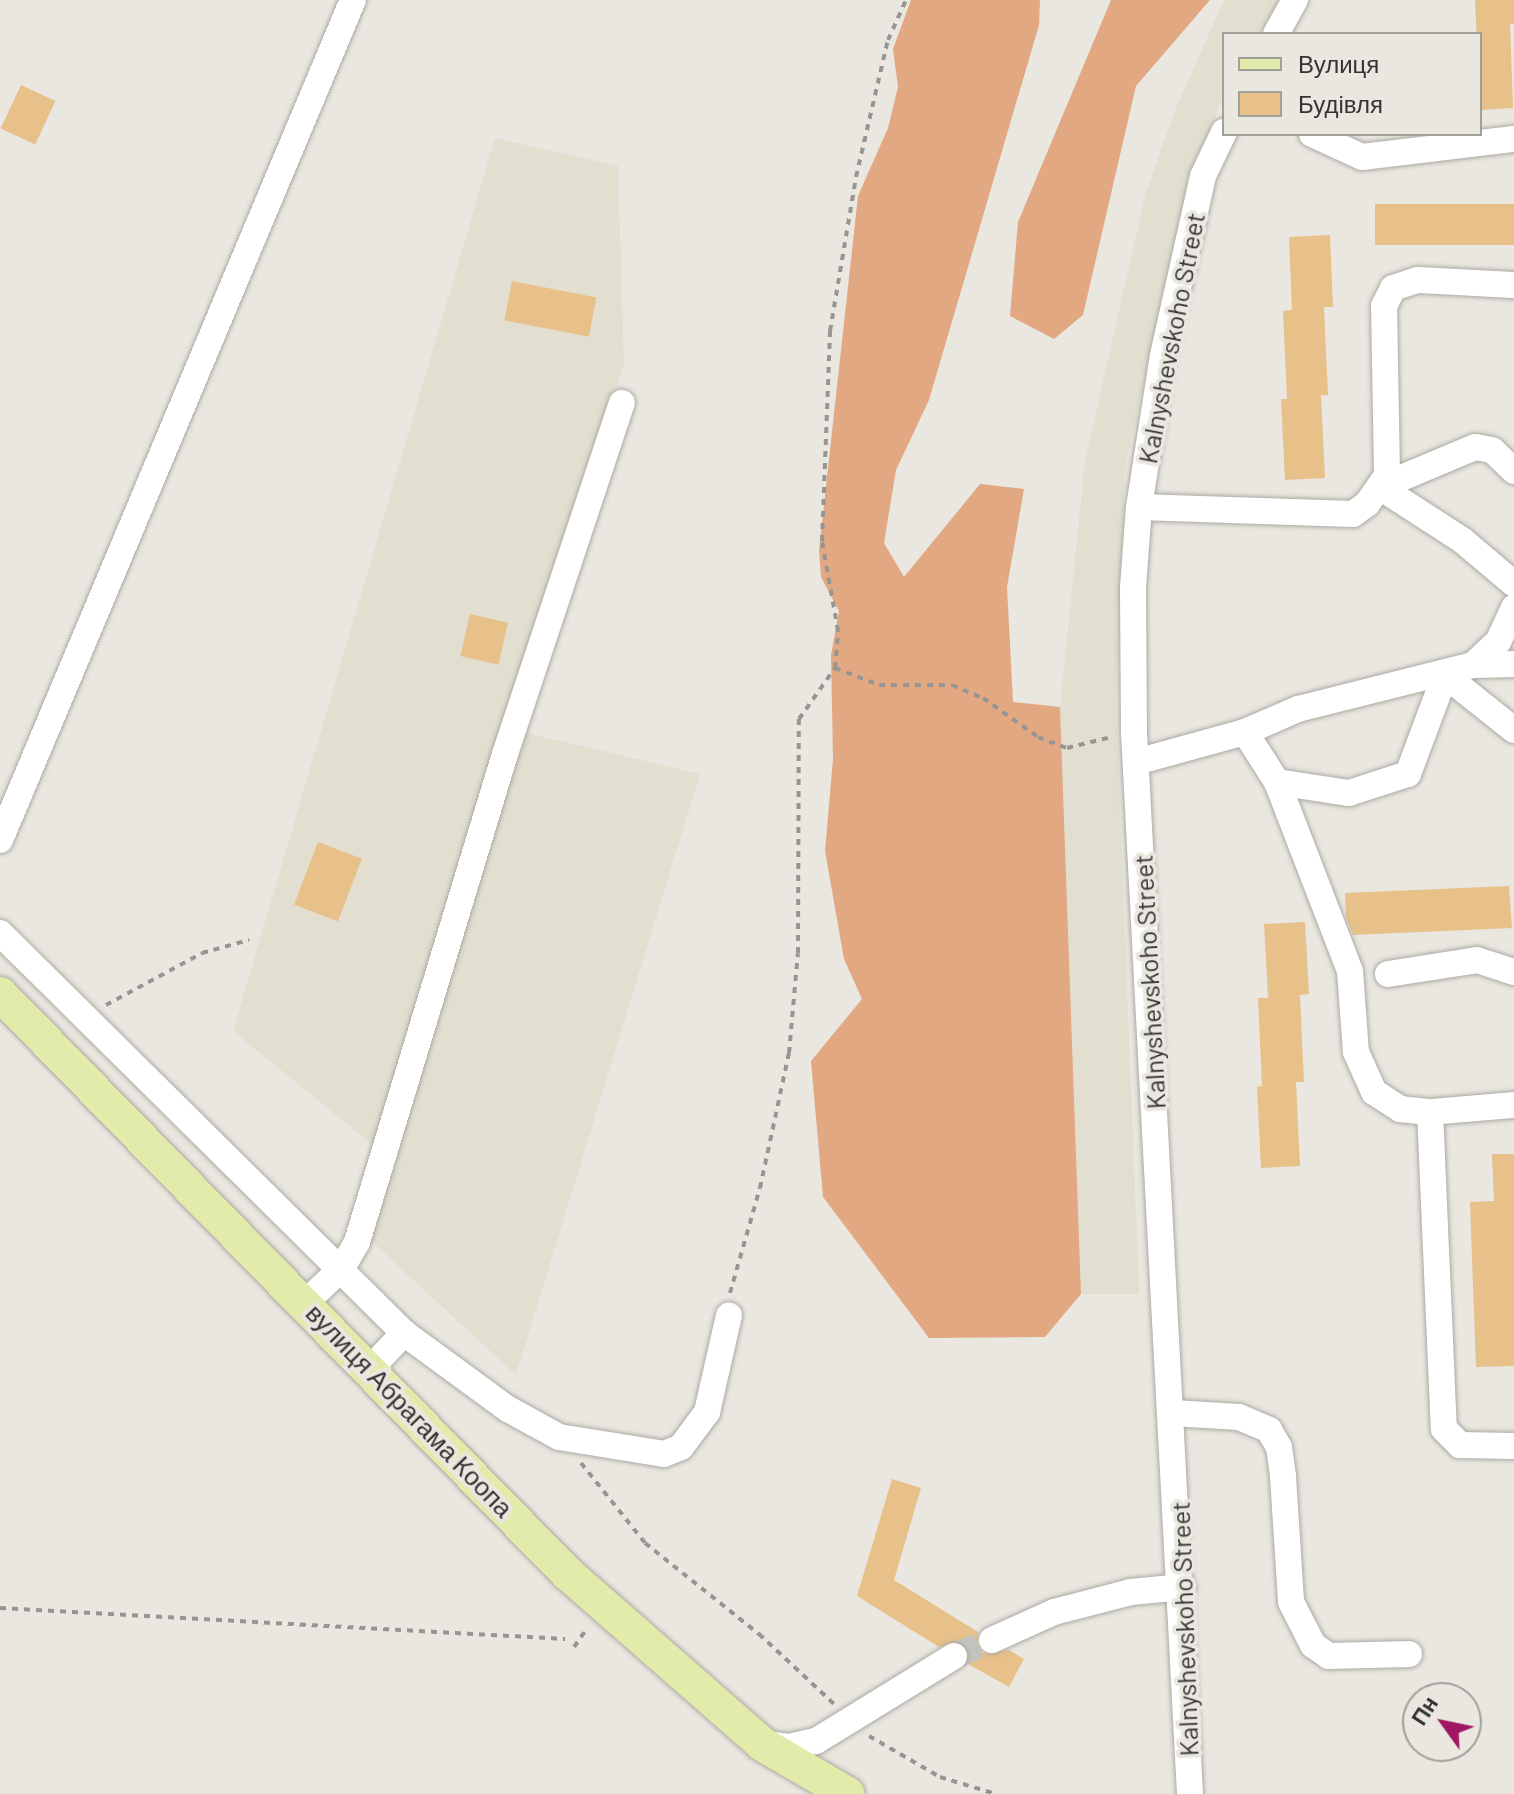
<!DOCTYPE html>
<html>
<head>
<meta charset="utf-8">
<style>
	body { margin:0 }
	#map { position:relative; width:1514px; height:1794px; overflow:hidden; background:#e9e7e0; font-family:Barlow,sans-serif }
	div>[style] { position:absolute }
	.built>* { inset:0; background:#e2dfd0 }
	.forest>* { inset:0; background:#e1a882 }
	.building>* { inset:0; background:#e8c089; transform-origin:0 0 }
	.minor-tunnel>* { height:26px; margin-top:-13px; transform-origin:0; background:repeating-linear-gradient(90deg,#c5c3bd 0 26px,transparent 0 39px) }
	.path>* { height:4px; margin-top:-2px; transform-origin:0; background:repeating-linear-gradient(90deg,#979591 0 6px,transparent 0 12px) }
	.roads { filter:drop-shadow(0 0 2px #acaaa3) drop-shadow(0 0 2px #acaaa3) }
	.minor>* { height:26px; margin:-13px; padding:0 13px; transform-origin:13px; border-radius:13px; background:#fff }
	.major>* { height:34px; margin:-17px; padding:0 17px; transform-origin:17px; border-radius:17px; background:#e3ebaa }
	span { translate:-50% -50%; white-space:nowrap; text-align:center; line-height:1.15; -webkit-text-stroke:8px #e9e7e0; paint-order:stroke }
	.street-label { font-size:26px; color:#353432 }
	.legend { position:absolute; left:1222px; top:32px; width:260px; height:104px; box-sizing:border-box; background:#e9e7e0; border:2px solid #a19f9a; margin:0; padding:10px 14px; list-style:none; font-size:24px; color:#353432 }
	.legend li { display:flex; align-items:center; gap:16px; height:40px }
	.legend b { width:40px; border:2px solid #a19f9a }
	.north { position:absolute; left:1402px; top:1682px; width:80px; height:80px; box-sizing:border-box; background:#e9e7e0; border:2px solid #a19f9a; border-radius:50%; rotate:303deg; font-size:22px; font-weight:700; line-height:32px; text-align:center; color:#353432 }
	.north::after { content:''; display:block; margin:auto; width:28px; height:36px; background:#a11763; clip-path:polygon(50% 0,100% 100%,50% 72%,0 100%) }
</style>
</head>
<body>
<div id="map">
	<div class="built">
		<i style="clip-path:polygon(1224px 0,1280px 0,1259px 34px,1224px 34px,1224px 94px,1185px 198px,1125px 467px,1116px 704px,1139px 1294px,1081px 1294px,1060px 707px,1085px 461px,1146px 192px,1176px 108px)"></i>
		<i style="clip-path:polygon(495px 138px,618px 166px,624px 365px,510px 729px,700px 774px,516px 1375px,356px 1227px,379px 1150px,233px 1031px)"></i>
	</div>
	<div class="forest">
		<i style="clip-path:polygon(911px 0,1040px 0,1039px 25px,929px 400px,896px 470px,884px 543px,904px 577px,980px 484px,1024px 489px,1007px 587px,1013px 702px,1060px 707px,1081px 1294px,1045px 1337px,929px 1338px,823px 1197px,811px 1061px,862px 999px,844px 959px,825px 851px,833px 759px,831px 655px,839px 611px,821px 577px,819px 550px,858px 196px,888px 128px,898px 87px,893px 49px)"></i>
		<i style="clip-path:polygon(1111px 0,1210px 0,1136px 86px,1083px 315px,1054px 339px,1010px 316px,1018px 222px)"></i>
	</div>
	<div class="building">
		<i style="clip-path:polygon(1475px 0,1514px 0,1514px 24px,1510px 24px,1513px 108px,1480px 110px)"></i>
		<i style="left:21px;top:85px;width:38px;height:48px;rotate:25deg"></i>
		<i style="left:1514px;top:204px;width:41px;height:139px;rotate:90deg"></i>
		<i style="clip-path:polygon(1330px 235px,1333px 307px,1324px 307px,1328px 395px,1321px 395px,1325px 478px,1285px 480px,1281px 399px,1287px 399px,1283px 311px,1292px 310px,1289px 237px)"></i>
		<i style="left:512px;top:281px;width:86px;height:40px;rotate:11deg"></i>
		<i style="left:470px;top:614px;width:39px;height:43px;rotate:13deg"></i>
		<i style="left:318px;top:842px;width:47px;height:67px;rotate:21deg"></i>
		<i style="clip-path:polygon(1509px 886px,1512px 928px,1353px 935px,1346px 917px,1345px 893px)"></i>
		<i style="clip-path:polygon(1305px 922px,1309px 994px,1300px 995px,1304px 1082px,1296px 1082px,1300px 1166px,1261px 1168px,1257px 1087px,1262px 1086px,1258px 998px,1268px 998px,1264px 924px)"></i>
		<i style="clip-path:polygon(1492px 1154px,1514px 1154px,1514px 1366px,1476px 1367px,1470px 1202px,1494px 1201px)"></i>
		<i style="clip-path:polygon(892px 1479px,921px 1488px,894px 1580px,978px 1632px,977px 1646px,983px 1653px,1009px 1650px,1024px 1659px,1009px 1687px,968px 1664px,970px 1655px,962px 1642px,939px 1647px,857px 1596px)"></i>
	</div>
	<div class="minor-tunnel">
		<i style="left:954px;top:1656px;width:41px;rotate:-22.8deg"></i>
	</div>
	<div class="path">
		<i style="left:835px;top:668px;width:47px;rotate:21.1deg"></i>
		<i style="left:879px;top:685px;width:73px"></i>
		<i style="left:952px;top:685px;width:34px;rotate:23deg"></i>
		<i style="left:983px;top:698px;width:67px;rotate:35.3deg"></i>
		<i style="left:1038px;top:737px;width:31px;rotate:21deg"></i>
		<i style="left:1067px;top:748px;width:45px;rotate:-14deg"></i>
		<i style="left:106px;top:1005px;width:109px;rotate:-28.4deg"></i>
		<i style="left:202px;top:953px;width:49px;rotate:-15.5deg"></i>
		<i style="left:730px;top:1293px;width:109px;rotate:-74.1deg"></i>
		<i style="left:760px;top:1188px;width:138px;rotate:-77.9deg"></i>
		<i style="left:789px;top:1053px;width:100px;rotate:-84.9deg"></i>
		<i style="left:798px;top:953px;width:234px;rotate:-89.8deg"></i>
		<i style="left:799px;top:719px;width:62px;rotate:-54.8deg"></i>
		<i style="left:835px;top:668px;width:37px;rotate:-85deg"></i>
		<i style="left:838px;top:631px;width:91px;rotate:-100.1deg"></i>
		<i style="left:822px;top:541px;width:210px;rotate:-87.8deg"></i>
		<i style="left:830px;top:331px;width:156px;rotate:-80.4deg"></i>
		<i style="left:856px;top:177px;width:141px;rotate:-76.9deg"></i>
		<i style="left:888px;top:40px;width:44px;rotate:-65.8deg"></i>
		<i style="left:581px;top:1463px;width:102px;rotate:51.3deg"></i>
		<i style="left:645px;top:1543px;width:146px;rotate:38.6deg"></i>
		<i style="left:759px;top:1634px;width:103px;rotate:43deg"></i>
		<i style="left:0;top:1608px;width:566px;rotate:3.14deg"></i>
		<i style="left:574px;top:1647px;width:24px;rotate:-55deg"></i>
		<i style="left:869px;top:1736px;width:82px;rotate:30deg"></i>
		<i style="left:940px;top:1777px;width:59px;rotate:16.9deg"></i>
	</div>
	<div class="roads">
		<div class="minor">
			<i style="left:1276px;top:34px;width:39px;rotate:-61deg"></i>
			<i style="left:1312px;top:134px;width:55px;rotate:24.7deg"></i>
			<i style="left:1362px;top:157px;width:153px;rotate:-6.8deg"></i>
			<i style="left:1514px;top:471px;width:30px;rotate:-136deg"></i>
			<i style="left:1492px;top:450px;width:17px;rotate:-170deg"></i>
			<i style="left:1475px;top:447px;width:103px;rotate:157.2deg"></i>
			<i style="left:1380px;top:487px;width:98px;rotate:32.9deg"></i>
			<i style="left:1462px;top:540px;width:68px;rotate:40.2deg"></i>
			<i style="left:1139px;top:507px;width:214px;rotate:1.9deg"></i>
			<i style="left:1353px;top:514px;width:17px;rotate:-36deg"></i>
			<i style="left:1367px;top:504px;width:35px;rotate:-55deg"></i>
			<i style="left:1387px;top:475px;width:169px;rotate:-91deg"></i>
			<i style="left:1384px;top:306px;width:20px;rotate:-63deg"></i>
			<i style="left:1393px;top:288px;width:26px;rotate:-18deg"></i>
			<i style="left:1418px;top:280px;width:96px;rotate:3deg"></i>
			<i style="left:1473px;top:665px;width:34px;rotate:-43deg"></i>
			<i style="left:1498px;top:642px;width:38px;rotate:-65deg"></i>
			<i style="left:1245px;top:732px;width:59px;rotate:57.4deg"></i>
			<i style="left:1277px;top:782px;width:73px;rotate:8.7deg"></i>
			<i style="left:1349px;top:793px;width:62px;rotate:-17.9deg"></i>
			<i style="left:1408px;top:774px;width:106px;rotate:-69.5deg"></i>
			<i style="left:1445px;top:675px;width:88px;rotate:38.6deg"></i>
			<i style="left:1136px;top:762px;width:113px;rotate:-15.4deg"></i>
			<i style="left:1245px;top:732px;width:58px;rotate:-23.5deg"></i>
			<i style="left:1298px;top:709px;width:180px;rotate:-14.1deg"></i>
			<i style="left:1473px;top:665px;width:41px;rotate:-1.4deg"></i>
			<i style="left:1277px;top:782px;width:203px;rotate:68.9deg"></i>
			<i style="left:1350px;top:971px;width:81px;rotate:85.8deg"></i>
			<i style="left:1356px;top:1052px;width:44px;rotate:65.8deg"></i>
			<i style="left:1374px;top:1092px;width:31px;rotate:33deg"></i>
			<i style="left:1400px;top:1109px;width:30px;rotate:6deg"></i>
			<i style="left:1430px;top:1112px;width:84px;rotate:-4.8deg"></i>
			<i style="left:0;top:840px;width:911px;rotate:-67.21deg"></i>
			<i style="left:0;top:933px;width:569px;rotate:44.71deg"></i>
			<i style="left:1388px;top:974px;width:90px;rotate:-8.9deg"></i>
			<i style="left:1477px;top:960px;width:39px;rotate:18deg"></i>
			<i style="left:1430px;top:1112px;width:317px;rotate:87.5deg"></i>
			<i style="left:1444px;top:1429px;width:23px;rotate:45deg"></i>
			<i style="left:1460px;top:1445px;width:54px;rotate:1.1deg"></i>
			<i style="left:306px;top:1302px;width:50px;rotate:-43.4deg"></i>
			<i style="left:342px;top:1268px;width:30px;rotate:-60deg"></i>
			<i style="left:357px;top:1242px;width:510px;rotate:-73.13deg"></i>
			<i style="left:505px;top:754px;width:370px;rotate:-71.6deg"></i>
			<i style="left:370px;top:1369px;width:50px;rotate:-46.6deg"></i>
			<i style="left:404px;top:1333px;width:129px;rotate:36.2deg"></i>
			<i style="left:508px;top:1409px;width:58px;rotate:28.8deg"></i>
			<i style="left:559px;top:1437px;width:106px;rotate:9.2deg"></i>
			<i style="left:664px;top:1454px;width:18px;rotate:-22deg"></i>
			<i style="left:681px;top:1447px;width:44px;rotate:-53.4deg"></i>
			<i style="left:707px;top:1412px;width:99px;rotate:-77.2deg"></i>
			<i style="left:1173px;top:1413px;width:66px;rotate:3.5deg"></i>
			<i style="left:1239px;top:1417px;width:33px;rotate:23deg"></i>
			<i style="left:1269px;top:1430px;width:20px;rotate:60deg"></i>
			<i style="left:1279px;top:1447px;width:30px;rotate:82deg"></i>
			<i style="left:1283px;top:1477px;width:125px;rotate:86.3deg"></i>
			<i style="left:1291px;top:1602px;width:48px;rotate:62.9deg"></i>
			<i style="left:1313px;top:1645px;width:19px;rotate:35deg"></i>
			<i style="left:1329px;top:1656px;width:80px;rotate:-1.4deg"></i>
			<i style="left:992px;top:1640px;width:68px;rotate:-24.3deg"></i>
			<i style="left:1054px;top:1612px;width:80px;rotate:-14.6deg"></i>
			<i style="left:1131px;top:1592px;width:52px;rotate:-5.5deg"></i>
			<i style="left:766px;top:1744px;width:23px;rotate:7deg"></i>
			<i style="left:789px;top:1747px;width:28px;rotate:-13deg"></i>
			<i style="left:816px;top:1741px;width:162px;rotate:-31.6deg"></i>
			<i style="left:1190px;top:1794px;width:1063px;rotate:-93.02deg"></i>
			<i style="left:1134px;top:732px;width:144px;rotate:-90.4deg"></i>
			<i style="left:1133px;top:588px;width:81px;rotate:-85.8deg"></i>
			<i style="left:1139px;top:507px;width:154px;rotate:-81deg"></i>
			<i style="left:1163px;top:355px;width:183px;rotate:-77.4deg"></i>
			<i style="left:1203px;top:176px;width:49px;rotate:-64.5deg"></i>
		</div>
		<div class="major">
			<i style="left:0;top:994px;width:810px;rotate:45.6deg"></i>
			<i style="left:567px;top:1573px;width:259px;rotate:41.2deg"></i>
			<i style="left:762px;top:1744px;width:99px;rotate:30.2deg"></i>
		</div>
	</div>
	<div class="street-label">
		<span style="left:1171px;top:338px;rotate:-79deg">Kalnyshevskoho Street</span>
		<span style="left:1149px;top:982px;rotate:-93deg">Kalnyshevskoho Street</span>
		<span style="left:410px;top:1410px;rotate:46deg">вулиця Абрагама Коопа</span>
		<span style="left:1184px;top:1629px;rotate:-92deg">Kalnyshevskoho Street</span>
	</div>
	<ul class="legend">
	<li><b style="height:10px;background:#e3ebaa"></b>Вулиця</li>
	<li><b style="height:22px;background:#e8c089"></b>Будівля</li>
	</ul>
	<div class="north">Пн</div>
</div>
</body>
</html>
